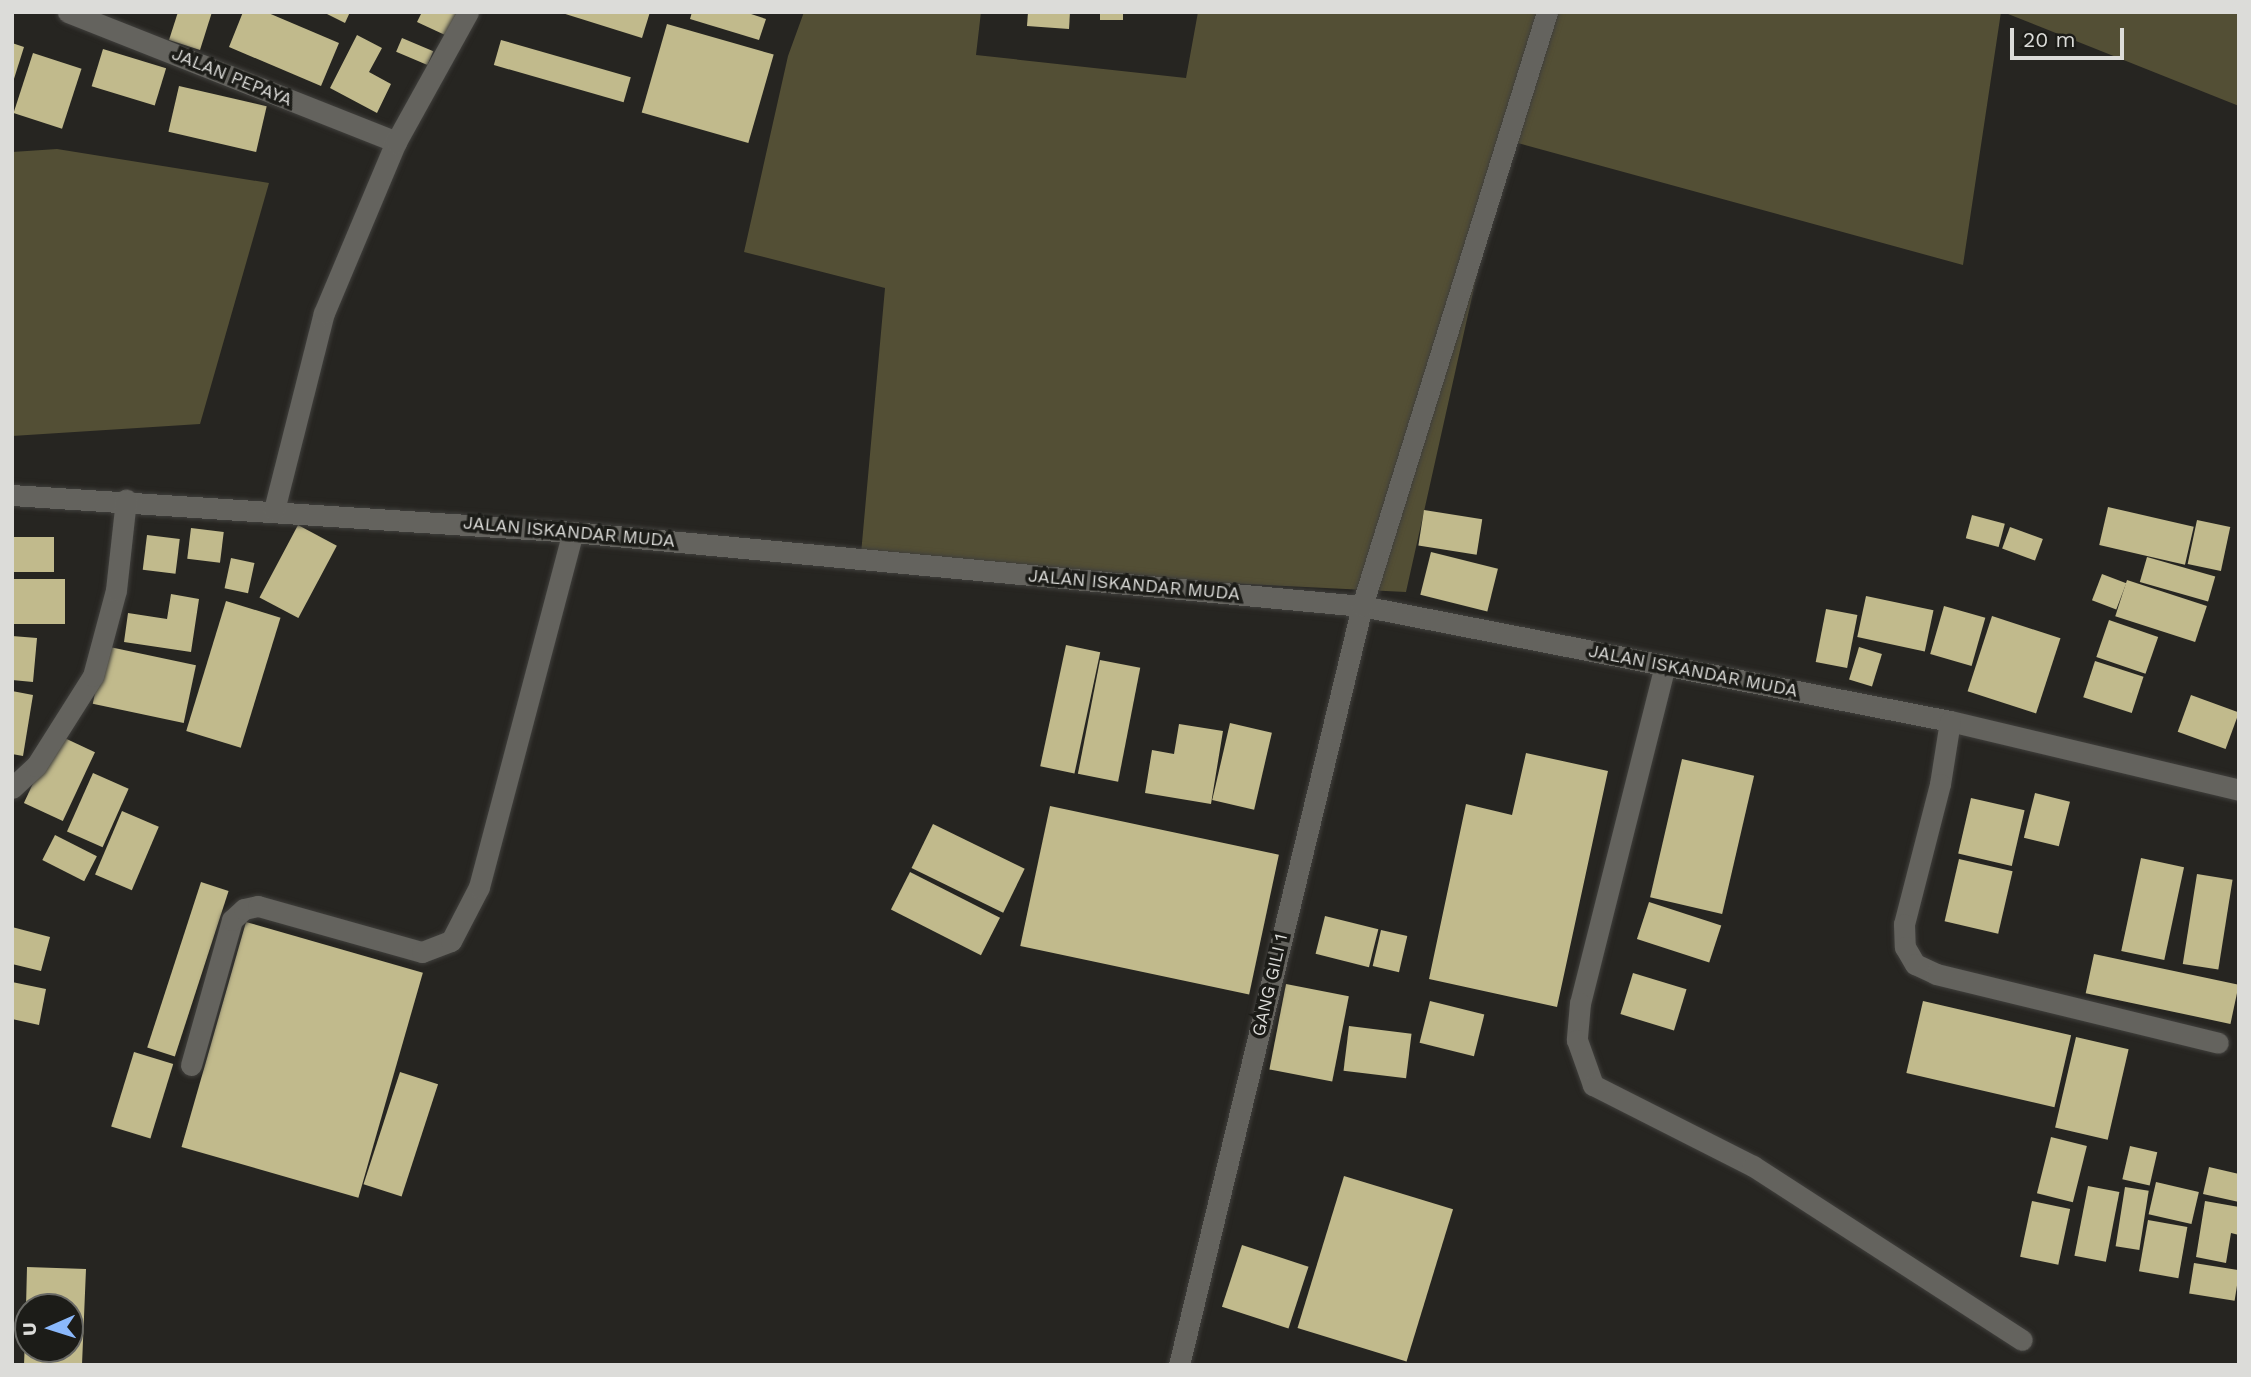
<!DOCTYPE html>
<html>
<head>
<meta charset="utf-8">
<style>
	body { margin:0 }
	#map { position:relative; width:2251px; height:1377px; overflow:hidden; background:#262521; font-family:"Work Sans",sans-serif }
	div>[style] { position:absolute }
	.green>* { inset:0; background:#534f35 }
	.building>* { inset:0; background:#c1ba8c; transform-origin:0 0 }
	.roads { filter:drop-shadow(0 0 2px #403f3c) drop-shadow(0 0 2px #403f3c) }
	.minor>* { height:21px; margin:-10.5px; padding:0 10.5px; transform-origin:10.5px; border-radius:10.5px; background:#64635e }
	span { translate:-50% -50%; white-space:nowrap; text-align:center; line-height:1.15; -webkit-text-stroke:7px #1c1c18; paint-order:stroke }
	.street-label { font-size:18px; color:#dcdcd9 }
	.frame { position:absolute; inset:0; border:14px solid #dcdcd9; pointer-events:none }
	.north { position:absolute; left:14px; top:1293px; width:70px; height:70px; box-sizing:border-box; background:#1c1c18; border:2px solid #696965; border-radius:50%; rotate:267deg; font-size:19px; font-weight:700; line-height:28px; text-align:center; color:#dcdcd9 }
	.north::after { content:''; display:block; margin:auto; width:24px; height:32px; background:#8bb9fc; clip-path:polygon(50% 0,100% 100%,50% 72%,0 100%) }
	.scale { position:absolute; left:2010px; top:28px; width:114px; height:32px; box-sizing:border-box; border:4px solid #dcdcd9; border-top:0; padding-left:9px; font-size:21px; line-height:24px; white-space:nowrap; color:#dcdcd9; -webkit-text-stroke:5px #1c1c18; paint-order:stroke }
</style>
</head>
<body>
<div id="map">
	<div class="green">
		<i style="clip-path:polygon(804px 12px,981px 12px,976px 55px,1186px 78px,1198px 12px,2001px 12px,1963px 265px,1507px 140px,1406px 592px,860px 565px,885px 288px,744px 252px,788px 56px)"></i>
		<i style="clip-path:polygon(2003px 12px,2239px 12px,2239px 106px)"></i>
		<i style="clip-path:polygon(57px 149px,269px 183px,200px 424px,12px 436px,12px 152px)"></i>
	</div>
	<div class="building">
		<i style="clip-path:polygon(178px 12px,212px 12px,200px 50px,169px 40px)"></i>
		<i style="clip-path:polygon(243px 12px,266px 12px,339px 43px,321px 86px,229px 47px)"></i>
		<i style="clip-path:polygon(323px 12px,350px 12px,345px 23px)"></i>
		<i style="clip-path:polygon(422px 12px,457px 12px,445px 35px,417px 22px)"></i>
		<i style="clip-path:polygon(559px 12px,650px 12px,642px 38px)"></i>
		<i style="clip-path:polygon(692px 12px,745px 12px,766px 19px,759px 40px,690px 19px)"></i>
		<i style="clip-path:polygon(1028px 12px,1070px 12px,1069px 29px,1027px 26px)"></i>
		<i style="left:1100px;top:12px;width:23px;height:8px"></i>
		<i style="left:667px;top:24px;width:111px;height:92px;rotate:16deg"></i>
		<i style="clip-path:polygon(357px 35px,382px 48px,369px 72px,391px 84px,377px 113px,330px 88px)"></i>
		<i style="left:402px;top:38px;width:34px;height:15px;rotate:23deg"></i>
		<i style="left:501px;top:40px;width:135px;height:26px;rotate:16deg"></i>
		<i style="clip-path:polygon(12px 43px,24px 47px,13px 82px,12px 81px)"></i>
		<i style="left:103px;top:49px;width:66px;height:39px;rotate:17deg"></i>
		<i style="left:33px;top:53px;width:51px;height:63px;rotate:18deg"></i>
		<i style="left:179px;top:86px;width:90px;height:47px;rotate:13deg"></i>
		<i style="left:2108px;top:507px;width:88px;height:39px;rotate:13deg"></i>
		<i style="left:1424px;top:510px;width:59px;height:36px;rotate:9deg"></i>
		<i style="left:1972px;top:515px;width:34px;height:24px;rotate:15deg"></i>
		<i style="left:2197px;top:520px;width:34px;height:45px;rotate:12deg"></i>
		<i style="left:298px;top:525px;width:44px;height:82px;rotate:28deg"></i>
		<i style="left:2010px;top:527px;width:35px;height:23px;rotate:20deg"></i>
		<i style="left:191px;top:528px;width:33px;height:31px;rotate:7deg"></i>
		<i style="left:147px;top:535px;width:33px;height:35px;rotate:7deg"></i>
		<i style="left:12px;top:537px;width:42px;height:35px"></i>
		<i style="left:1431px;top:552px;width:69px;height:44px;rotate:14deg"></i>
		<i style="left:2147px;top:557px;width:71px;height:26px;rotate:16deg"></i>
		<i style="left:231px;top:558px;width:24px;height:31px;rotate:12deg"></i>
		<i style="left:2102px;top:574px;width:26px;height:28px;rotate:21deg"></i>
		<i style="left:12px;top:579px;width:53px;height:45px"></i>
		<i style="left:2127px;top:580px;width:84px;height:38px;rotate:18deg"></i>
		<i style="clip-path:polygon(171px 594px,199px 599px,191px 652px,124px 642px,128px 613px,167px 619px)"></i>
		<i style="left:1866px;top:596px;width:69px;height:42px;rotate:12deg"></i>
		<i style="left:226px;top:601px;width:57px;height:136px;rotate:17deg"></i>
		<i style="left:1944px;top:606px;width:43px;height:50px;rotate:16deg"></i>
		<i style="left:1826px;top:609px;width:32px;height:54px;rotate:11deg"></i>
		<i style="left:1992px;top:616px;width:72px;height:79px;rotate:18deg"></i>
		<i style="left:2109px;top:620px;width:52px;height:39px;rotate:19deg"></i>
		<i style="clip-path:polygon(12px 636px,37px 638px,33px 682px,12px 680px)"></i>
		<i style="left:1066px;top:645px;width:35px;height:124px;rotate:12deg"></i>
		<i style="left:105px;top:646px;width:93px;height:59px;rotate:12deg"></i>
		<i style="left:1859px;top:647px;width:24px;height:34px;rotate:17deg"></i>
		<i style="left:1100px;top:660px;width:41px;height:116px;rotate:11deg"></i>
		<i style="left:2095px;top:661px;width:51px;height:38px;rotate:18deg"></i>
		<i style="clip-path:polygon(12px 691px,33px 695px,23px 756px,12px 754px)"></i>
		<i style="left:2191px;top:695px;width:51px;height:39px;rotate:20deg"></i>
		<i style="left:1230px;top:723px;width:43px;height:79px;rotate:13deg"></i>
		<i style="clip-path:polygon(1179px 724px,1223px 731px,1211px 804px,1145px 793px,1152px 750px,1174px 754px)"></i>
		<i style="left:56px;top:734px;width:43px;height:76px;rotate:25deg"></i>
		<i style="clip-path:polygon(1526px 753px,1608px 771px,1557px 1007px,1429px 979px,1466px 804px,1512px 815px)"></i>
		<i style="left:1682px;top:759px;width:74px;height:142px;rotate:13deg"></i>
		<i style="left:93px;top:773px;width:39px;height:64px;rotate:24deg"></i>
		<i style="left:2035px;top:793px;width:36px;height:46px;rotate:14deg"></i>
		<i style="left:1971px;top:798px;width:55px;height:57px;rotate:13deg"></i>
		<i style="left:1050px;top:806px;width:234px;height:143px;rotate:12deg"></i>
		<i style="left:122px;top:811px;width:40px;height:69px;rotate:23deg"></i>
		<i style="left:933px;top:824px;width:102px;height:49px;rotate:26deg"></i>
		<i style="left:55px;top:835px;width:47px;height:28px;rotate:27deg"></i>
		<i style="left:2141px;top:858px;width:44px;height:95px;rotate:12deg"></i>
		<i style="left:1959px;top:859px;width:55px;height:64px;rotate:13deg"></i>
		<i style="left:910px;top:872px;width:101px;height:42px;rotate:27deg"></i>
		<i style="left:2197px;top:874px;width:36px;height:91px;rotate:9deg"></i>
		<i style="left:201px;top:882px;width:29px;height:174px;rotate:18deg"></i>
		<i style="left:1649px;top:902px;width:76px;height:39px;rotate:18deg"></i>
		<i style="left:1325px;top:916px;width:55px;height:39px;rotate:14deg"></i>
		<i style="left:246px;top:922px;width:184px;height:234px;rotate:16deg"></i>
		<i style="clip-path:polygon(12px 927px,50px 937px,41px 971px,12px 964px)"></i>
		<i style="left:1381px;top:930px;width:27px;height:37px;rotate:13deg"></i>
		<i style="left:2094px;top:954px;width:148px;height:40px;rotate:12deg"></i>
		<i style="left:1633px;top:973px;width:56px;height:43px;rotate:17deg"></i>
		<i style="clip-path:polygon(12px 982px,46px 989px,39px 1025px,12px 1019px)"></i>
		<i style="left:1286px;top:984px;width:64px;height:87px;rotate:11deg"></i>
		<i style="left:1430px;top:1001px;width:56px;height:43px;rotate:14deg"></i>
		<i style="left:1923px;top:1001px;width:152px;height:74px;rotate:13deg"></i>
		<i style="left:1349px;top:1026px;width:63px;height:45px;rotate:7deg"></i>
		<i style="left:2076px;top:1037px;width:54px;height:93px;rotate:13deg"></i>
		<i style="left:134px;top:1052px;width:41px;height:78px;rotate:17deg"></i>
		<i style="left:400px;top:1072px;width:40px;height:118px;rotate:18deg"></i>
		<i style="left:2051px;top:1137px;width:37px;height:58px;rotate:14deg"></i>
		<i style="left:2130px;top:1146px;width:28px;height:34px;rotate:13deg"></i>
		<i style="clip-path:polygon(2209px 1167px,2239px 1174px,2239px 1202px,2203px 1194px)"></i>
		<i style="left:1344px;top:1176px;width:114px;height:159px;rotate:17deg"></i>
		<i style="left:2156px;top:1182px;width:44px;height:33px;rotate:13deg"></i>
		<i style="left:2088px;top:1186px;width:32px;height:71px;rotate:11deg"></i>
		<i style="left:2125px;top:1187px;width:24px;height:60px;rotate:9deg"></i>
		<i style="left:2032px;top:1201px;width:39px;height:57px;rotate:12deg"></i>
		<i style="clip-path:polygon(2205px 1201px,2239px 1207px,2239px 1235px,2231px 1233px,2226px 1263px,2196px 1257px)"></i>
		<i style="left:2148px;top:1220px;width:40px;height:52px;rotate:10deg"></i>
		<i style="left:1242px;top:1245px;width:70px;height:65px;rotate:18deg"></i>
		<i style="left:2194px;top:1263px;width:46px;height:31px;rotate:9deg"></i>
		<i style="clip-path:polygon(27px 1267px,86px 1269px,82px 1365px,24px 1365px,26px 1310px,28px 1349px,70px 1349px,70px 1307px,26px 1307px)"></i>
	</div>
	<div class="roads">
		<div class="minor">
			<i style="left:68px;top:12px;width:353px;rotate:21.6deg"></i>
			<i style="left:12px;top:495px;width:562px;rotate:3.77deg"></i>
			<i style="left:573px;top:532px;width:792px;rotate:5.36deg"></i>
			<i style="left:1362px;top:606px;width:599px;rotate:11.07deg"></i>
			<i style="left:1950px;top:721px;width:297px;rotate:13.4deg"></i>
			<i style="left:274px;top:510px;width:203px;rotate:-75.8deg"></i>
			<i style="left:324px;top:313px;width:186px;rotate:-67.2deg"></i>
			<i style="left:396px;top:142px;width:149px;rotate:-61deg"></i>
			<i style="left:1665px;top:665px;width:349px;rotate:104.1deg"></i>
			<i style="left:1580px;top:1003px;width:37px;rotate:95deg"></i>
			<i style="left:1577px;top:1040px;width:48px;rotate:70.4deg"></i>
			<i style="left:1593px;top:1085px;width:179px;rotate:26.9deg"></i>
			<i style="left:1753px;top:1166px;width:320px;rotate:32.9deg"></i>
			<i style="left:1950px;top:721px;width:64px;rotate:99deg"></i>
			<i style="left:1940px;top:784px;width:145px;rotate:104.4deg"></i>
			<i style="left:1904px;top:924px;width:23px;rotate:88deg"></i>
			<i style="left:1905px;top:947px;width:20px;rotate:60deg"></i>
			<i style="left:1915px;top:964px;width:23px;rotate:25deg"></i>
			<i style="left:1936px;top:974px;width:290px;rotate:13.7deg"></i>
			<i style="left:12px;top:788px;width:33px;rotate:-43deg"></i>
			<i style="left:36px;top:766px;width:107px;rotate:-57.7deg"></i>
			<i style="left:93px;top:676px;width:89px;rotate:-75deg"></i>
			<i style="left:116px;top:590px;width:91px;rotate:-83.7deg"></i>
			<i style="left:191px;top:1065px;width:151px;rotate:-74.2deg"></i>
			<i style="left:232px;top:920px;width:16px;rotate:-43deg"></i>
			<i style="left:244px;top:909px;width:14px;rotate:-12deg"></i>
			<i style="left:258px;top:906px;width:170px;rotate:15.7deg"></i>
			<i style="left:422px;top:952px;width:31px;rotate:-21deg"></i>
			<i style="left:451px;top:941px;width:61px;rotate:-62.6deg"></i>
			<i style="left:479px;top:887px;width:367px;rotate:-75.2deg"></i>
			<i style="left:1179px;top:1365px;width:781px;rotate:-76.44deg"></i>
			<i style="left:1362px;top:606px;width:622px;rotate:-72.7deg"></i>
		</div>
	</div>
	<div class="street-label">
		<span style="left:232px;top:77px;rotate:22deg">JALAN PEPAYA</span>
		<span style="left:569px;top:532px;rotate:5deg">JALAN ISKANDAR MUDA</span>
		<span style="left:1134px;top:585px;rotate:5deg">JALAN ISKANDAR MUDA</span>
		<span style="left:1693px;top:671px;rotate:11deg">JALAN ISKANDAR MUDA</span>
		<span style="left:1270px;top:985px;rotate:-77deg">GANG GILI 1</span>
	</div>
	<div class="frame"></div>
	<div class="north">U</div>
	<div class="scale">20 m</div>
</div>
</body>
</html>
